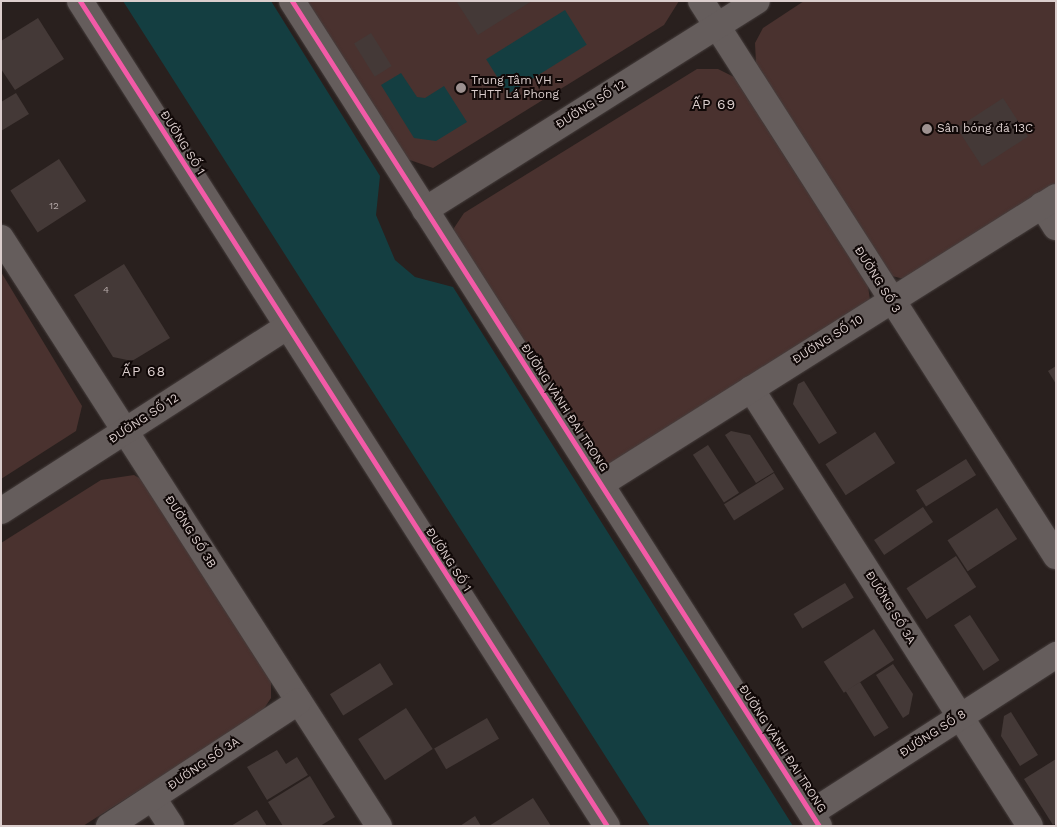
<!DOCTYPE html>
<html>
<head>
<meta charset="utf-8">
<style>
	body { margin:0 }
	#map { position:relative; width:1057px; height:827px; overflow:hidden; background:#29201e; font-family:"Work Sans",sans-serif }
	div>[style] { position:absolute }
	.green>* { inset:0; background:#4a322f }
	.water>* { inset:0; background:#143e41; transform-origin:0 0 }
	.building>* { inset:0; background:#443937; transform-origin:0 0 }
	.roads { filter:drop-shadow(0 0 1px #453d3c) drop-shadow(0 0 1px #453d3c) }
	.street>* { height:26px; margin:-13px; padding:0 13px; transform-origin:13px; border-radius:13px; background:#655d5c }
	.cycleway>* { height:5px; margin:-2.5px; padding:0 2.5px; transform-origin:2.5px; border-radius:2.5px; background:#f35aa7 }
	.dots>* { width:14px; height:14px; translate:-50% -50%; box-sizing:border-box; border:2px solid #100807; border-radius:50% }
	span { translate:-50% -50%; white-space:nowrap; text-align:center; line-height:1.15; -webkit-text-stroke:4px #100807; paint-order:stroke }
	.number-label { font-size:10px; color:#b5a9a8 }
	.number-label span { -webkit-text-stroke-width:0 }
	.poi-label { font-size:12px; color:#dbcecd }
	.left { translate:0 -50%; text-align:left }
	.street-label { font-size:12px; color:#dbcecd }
	.neighbourhood-label { font-size:14px; color:#dbcecd; letter-spacing:1px }
	.frame { position:absolute; inset:0; border:2px solid #dbcecd; pointer-events:none }
</style>
</head>
<body>
<div id="map">
	<div class="green">
		<i style="clip-path:polygon(303px 1px,679px 1px,664px 25px,433px 168px,404px 158px)"></i>
		<i style="clip-path:polygon(804px 1px,1056px 1px,1056px 186px,904px 279px,892px 276px,756px 63px,755px 43px,763px 28px)"></i>
		<i style="clip-path:polygon(697px 69px,718px 69px,734px 77px,868px 286px,870px 300px,615px 464px,608px 464px,600px 462px,454px 238px,454px 228px,464px 213px)"></i>
		<i style="clip-path:polygon(1px 272px,82px 406px,76px 431px,1px 479px)"></i>
		<i style="clip-path:polygon(134px 475px,146px 482px,271px 680px,271px 698px,261px 713px,83px 826px,1px 826px,1px 543px,101px 480px)"></i>
	</div>
	<div class="water">
		<i style="clip-path:polygon(123px 1px,271px 1px,380px 176px,376px 215px,395px 260px,415px 277px,453px 287px,793px 826px,650px 826px)"></i>
		<i style="left:565px;top:10px;width:41px;height:93px;rotate:58deg"></i>
		<i style="clip-path:polygon(401px 73px,417px 97px,425px 98px,444px 86px,467px 122px,436px 141px,414px 138px,381px 85px)"></i>
	</div>
	<div class="building">
		<i style="clip-path:polygon(456px 1px,532px 1px,478px 35px)"></i>
		<i style="clip-path:polygon(38px 18px,64px 59px,15px 90px,1px 69px,1px 41px)"></i>
		<i style="left:371px;top:33px;width:39px;height:20px;rotate:58deg"></i>
		<i style="clip-path:polygon(16px 93px,29px 114px,1px 131px,1px 102px)"></i>
		<i style="left:1003px;top:98px;width:46px;height:55px;rotate:57deg"></i>
		<i style="left:59px;top:159px;width:50px;height:58px;rotate:57deg"></i>
		<i style="clip-path:polygon(124px 264px,170px 338px,132px 361px,113px 357px,74px 295px)"></i>
		<i style="clip-path:polygon(1056px 366px,1056px 384px,1048px 371px)"></i>
		<i style="clip-path:polygon(804px 381px,837px 433px,819px 444px,793px 404px,798px 384px)"></i>
		<i style="clip-path:polygon(731px 431px,750px 435px,774px 472px,756px 483px,725px 435px)"></i>
		<i style="left:875px;top:432px;width:37px;height:59px;rotate:57deg"></i>
		<i style="left:708px;top:445px;width:57px;height:18px;rotate:57deg"></i>
		<i style="left:966px;top:459px;width:19px;height:59px;rotate:58deg"></i>
		<i style="left:774px;top:473px;width:19px;height:59px;rotate:58deg"></i>
		<i style="left:923px;top:507px;width:18px;height:59px;rotate:56deg"></i>
		<i style="left:997px;top:508px;width:37px;height:59px;rotate:57deg"></i>
		<i style="left:956px;top:556px;width:37px;height:59px;rotate:57deg"></i>
		<i style="left:845px;top:583px;width:17px;height:60px;rotate:59deg"></i>
		<i style="left:970px;top:615px;width:54px;height:19px;rotate:57deg"></i>
		<i style="left:874px;top:629px;width:37px;height:60px;rotate:57deg"></i>
		<i style="left:380px;top:663px;width:25px;height:59px;rotate:58deg"></i>
		<i style="clip-path:polygon(893px 664px,913px 694px,909px 714px,903px 718px,876px 675px)"></i>
		<i style="left:860px;top:682px;width:54px;height:17px;rotate:58deg"></i>
		<i style="left:406px;top:708px;width:49px;height:57px;rotate:57deg"></i>
		<i style="clip-path:polygon(1011px 712px,1038px 755px,1020px 766px,1001px 736px,1004px 716px)"></i>
		<i style="left:487px;top:718px;width:24px;height:61px;rotate:60deg"></i>
		<i style="clip-path:polygon(277px 750px,286px 764px,297px 757px,308px 775px,267px 800px,247px 767px)"></i>
		<i style="clip-path:polygon(1056px 759px,1056px 823px,1053px 825px,1024px 779px)"></i>
		<i style="clip-path:polygon(310px 776px,335px 817px,320px 826px,283px 826px,268px 802px)"></i>
		<i style="clip-path:polygon(533px 798px,551px 826px,489px 826px)"></i>
		<i style="clip-path:polygon(257px 810px,267px 826px,231px 826px)"></i>
		<i style="clip-path:polygon(475px 816px,481px 826px,460px 826px)"></i>
	</div>
	<div class="roads">
		<div class="street">
			<i style="left:80px;top:1px;width:979px;rotate:57.43deg"></i>
			<i style="left:292px;top:1px;width:979px;rotate:57.43deg"></i>
			<i style="left:701px;top:1px;width:659px;rotate:57.4deg"></i>
			<i style="left:1042px;top:205px;width:26px;rotate:58deg"></i>
			<i style="left:425px;top:210px;width:392px;rotate:-32.2deg"></i>
			<i style="left:1px;top:238px;width:699px;rotate:57.26deg"></i>
			<i style="left:751px;top:389px;width:518px;rotate:57.44deg"></i>
			<i style="left:601px;top:484px;width:538px;rotate:-32.24deg"></i>
			<i style="left:1px;top:511px;width:339px;rotate:-32.8deg"></i>
			<i style="left:153px;top:798px;width:33px;rotate:57deg"></i>
			<i style="left:811px;top:813px;width:292px;rotate:-32.8deg"></i>
			<i style="left:109px;top:826px;width:227px;rotate:-33.3deg"></i>
		</div>
	</div>
	<div class="cycleway">
		<i style="left:80px;top:1px;width:979px;rotate:57.43deg"></i>
		<i style="left:292px;top:1px;width:979px;rotate:57.43deg"></i>
	</div>
	<div class="dots">
		<i style="left:461px;top:88px;background:#9d9190"></i>
		<i style="left:927px;top:129px;background:#9d9190"></i>
	</div>
	<div class="number-label">
		<span style="left:54px;top:206px">12</span>
		<span style="left:106px;top:290px">4</span>
	</div>
	<div class="poi-label">
		<span class="left" style="left:471px;top:88px">Trung Tâm VH -<br>THTT Lá Phong</span>
		<span class="left" style="left:937px;top:129px">Sân bóng đá 13C</span>
	</div>
	<div class="street-label">
		<span style="left:591px;top:105px;rotate:-32deg">ĐƯỜNG SỐ 12</span>
		<span style="left:182px;top:143px;rotate:58deg">ĐƯỜNG SỐ 1</span>
		<span style="left:877px;top:280px;rotate:58deg">ĐƯỜNG SỐ 3</span>
		<span style="left:828px;top:340px;rotate:-32deg">ĐƯỜNG SỐ 10</span>
		<span style="left:564px;top:408px;rotate:57deg">ĐƯỜNG VÀNH ĐAI TRONG</span>
		<span style="left:144px;top:419px;rotate:-33deg">ĐƯỜNG SỐ 12</span>
		<span style="left:190px;top:532px;rotate:57deg">ĐƯỜNG SỐ 3B</span>
		<span style="left:448px;top:560px;rotate:57deg">ĐƯỜNG SỐ 1</span>
		<span style="left:890px;top:608px;rotate:58deg">ĐƯỜNG SỐ 3A</span>
		<span style="left:933px;top:734px;rotate:-33deg">ĐƯỜNG SỐ 8</span>
		<span style="left:782px;top:749px;rotate:57deg">ĐƯỜNG VÀNH ĐAI TRONG</span>
		<span style="left:204px;top:764px;rotate:-34deg">ĐƯỜNG SỐ 3A</span>
	</div>
	<div class="neighbourhood-label">
		<span style="left:714px;top:104px">ẤP 69</span>
		<span style="left:144px;top:371px">ẤP 68</span>
	</div>
	<div class="frame"></div>
</div>
</body>
</html>
